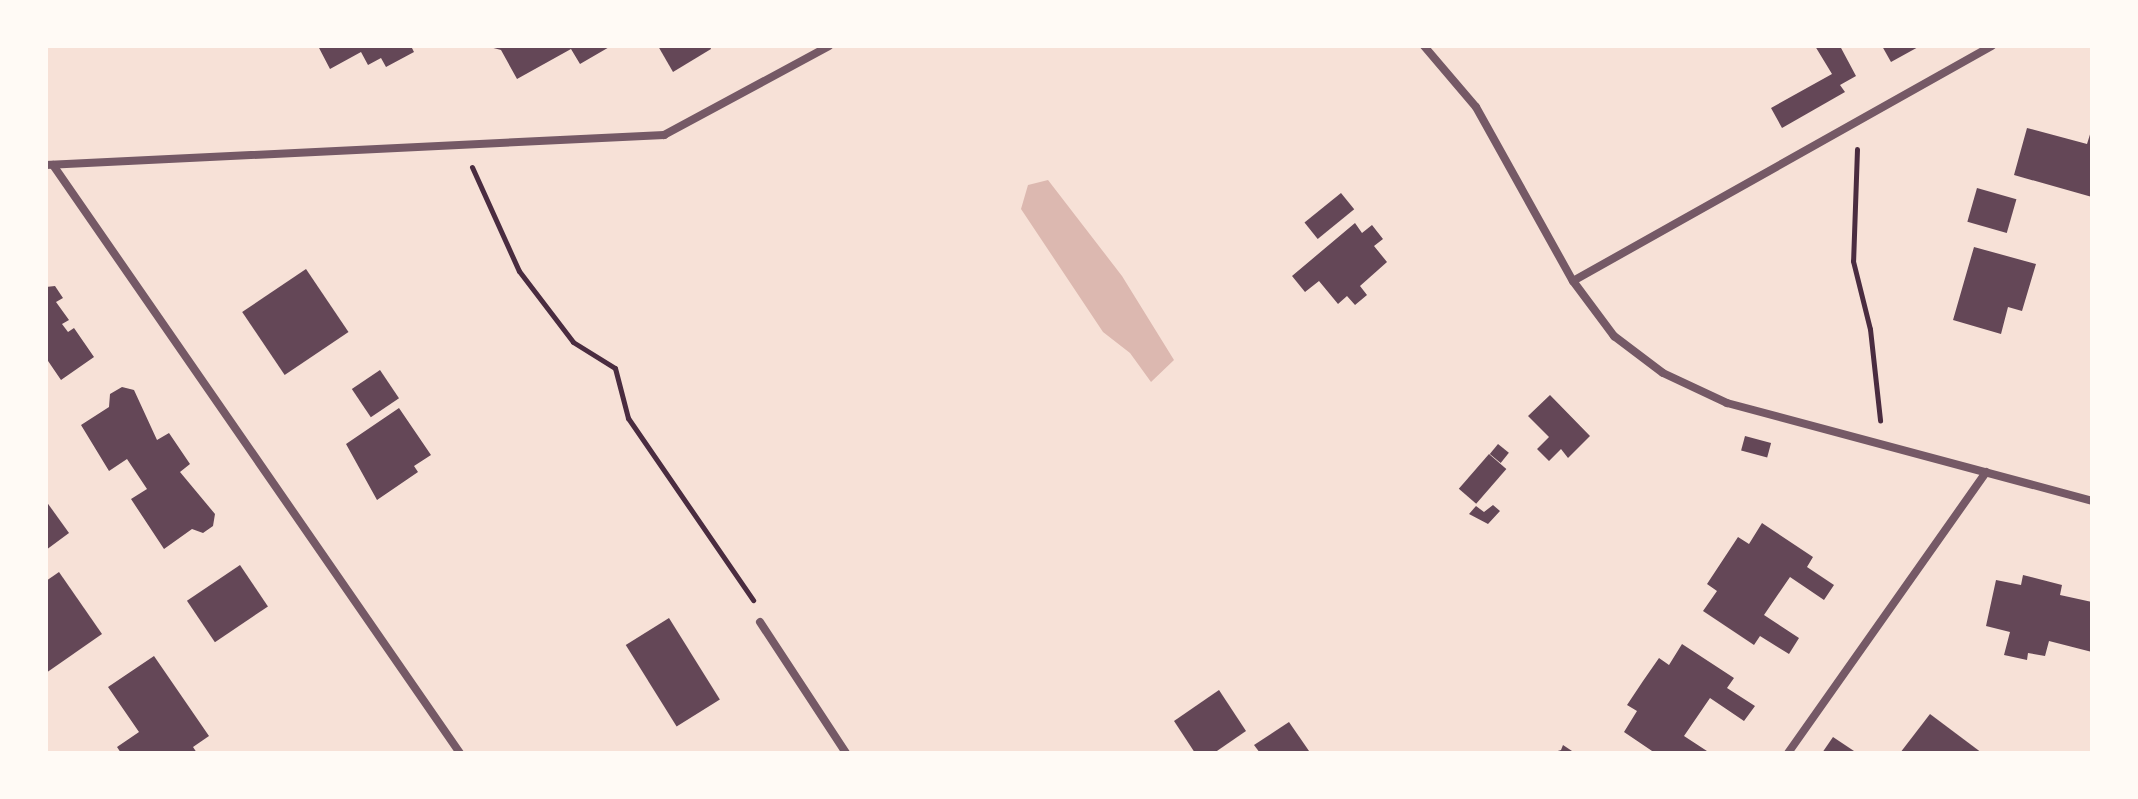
<!DOCTYPE html>
<html>
<head>
<meta charset="utf-8">
<style>
	body { margin:0 }
	#map { position:relative; width:2138px; height:799px; overflow:hidden; background:#f7e1d7; font-family:"Exo 2",sans-serif }
	div>[style] { position:absolute }
	.water>* { inset:0; background:#dcb8b0 }
	.building>* { inset:0; background:#644757; transform-origin:0 0 }
	.path>* { height:5px; margin:-2.5px; padding:0 2.5px; transform-origin:2.5px; border-radius:2.5px; background:#4a2c40 }
	.minor>* { height:8px; margin:-4px; padding:0 4px; transform-origin:4px; border-radius:4px; background:#755966 }
	span { translate:-50% -50%; white-space:nowrap; text-align:center; line-height:1.15; -webkit-text-stroke:6px #fffaf5; paint-order:stroke }
	.frame { position:absolute; inset:0; border:48px solid #fffaf5; pointer-events:none }
</style>
</head>
<body>
<div id="map">
	<div class="water">
		<i style="clip-path:polygon(1048px 180px,1122px 276px,1174px 360px,1151px 382px,1130px 353px,1103px 332px,1021px 209px,1028px 185px)"></i>
	</div>
	<div class="building">
		<i style="clip-path:polygon(318px 46px,411px 46px,414px 52px,386px 67px,381px 58px,368px 65px,361px 52px,330px 69px)"></i>
		<i style="clip-path:polygon(486px 46px,611px 46px,580px 64px,571px 49px,517px 79px,501px 50px)"></i>
		<i style="clip-path:polygon(658px 46px,710px 46px,711px 49px,673px 72px)"></i>
		<i style="clip-path:polygon(1815px 46px,1840px 46px,1856px 76px,1840px 85px,1845px 92px,1782px 128px,1771px 108px,1832px 74px)"></i>
		<i style="clip-path:polygon(1882px 46px,1920px 46px,1891px 62px)"></i>
		<i style="clip-path:polygon(2027px 128px,2087px 144px,2092px 128px,2092px 197px,2014px 175px)"></i>
		<i style="left:1977px;top:188px;width:41px;height:35px;rotate:16deg"></i>
		<i style="left:1341px;top:193px;width:21px;height:47px;rotate:51deg"></i>
		<i style="clip-path:polygon(1355px 223px,1362px 233px,1372px 225px,1383px 239px,1374px 246px,1387px 262px,1360px 286px,1367px 295px,1355px 305px,1347px 296px,1338px 304px,1319px 281px,1305px 292px,1292px 276px)"></i>
		<i style="clip-path:polygon(1974px 247px,2036px 264px,2022px 311px,2008px 307px,2001px 334px,1953px 320px)"></i>
		<i style="left:306px;top:269px;width:76px;height:77px;rotate:56deg"></i>
		<i style="clip-path:polygon(55px 286px,63px 298px,56px 302px,69px 320px,62px 324px,68px 332px,74px 328px,94px 357px,61px 380px,46px 358px,46px 287px)"></i>
		<i style="left:380px;top:370px;width:34px;height:34px;rotate:56deg"></i>
		<i style="clip-path:polygon(122px 387px,134px 390px,157px 440px,169px 433px,190px 464px,180px 472px,215px 514px,213px 526px,203px 533px,192px 529px,164px 549px,131px 499px,147px 489px,127px 459px,109px 471px,81px 425px,109px 407px,110px 394px)"></i>
		<i style="clip-path:polygon(1550px 395px,1590px 436px,1568px 458px,1561px 449px,1549px 461px,1537px 449px,1549px 437px,1528px 416px)"></i>
		<i style="clip-path:polygon(399px 408px,431px 455px,414px 466px,418px 472px,377px 500px,346px 444px)"></i>
		<i style="left:1745px;top:436px;width:27px;height:15px;rotate:15deg"></i>
		<i style="left:1498px;top:444px;width:14px;height:13px;rotate:39deg"></i>
		<i style="left:1489px;top:454px;width:23px;height:46px;rotate:41deg"></i>
		<i style="clip-path:polygon(46px 501px,69px 533px,46px 550px)"></i>
		<i style="clip-path:polygon(1493px 505px,1500px 511px,1488px 524px,1469px 514px,1476px 506px,1484px 512px)"></i>
		<i style="clip-path:polygon(1762px 523px,1813px 557px,1807px 567px,1834px 585px,1824px 600px,1790px 577px,1764px 615px,1799px 638px,1789px 654px,1760px 636px,1754px 645px,1703px 611px,1717px 591px,1707px 584px,1738px 537px,1749px 544px)"></i>
		<i style="left:240px;top:565px;width:50px;height:64px;rotate:56deg"></i>
		<i style="clip-path:polygon(59px 572px,102px 634px,46px 673px,46px 581px)"></i>
		<i style="clip-path:polygon(2023px 575px,2062px 585px,2060px 595px,2092px 602px,2092px 652px,2049px 641px,2045px 656px,2028px 653px,2027px 660px,2004px 655px,2010px 632px,1986px 626px,1996px 580px,2021px 585px)"></i>
		<i style="left:669px;top:618px;width:96px;height:51px;rotate:58deg"></i>
		<i style="clip-path:polygon(1682px 644px,1734px 678px,1727px 688px,1755px 706px,1744px 721px,1710px 698px,1684px 736px,1710px 753px,1655px 753px,1624px 732px,1637px 711px,1627px 705px,1643px 681px,1659px 658px,1669px 665px)"></i>
		<i style="clip-path:polygon(154px 656px,209px 736px,193px 747px,197px 753px,121px 753px,117px 747px,139px 732px,108px 687px)"></i>
		<i style="clip-path:polygon(1219px 690px,1246px 731px,1214px 753px,1195px 753px,1174px 721px)"></i>
		<i style="clip-path:polygon(1930px 714px,1982px 753px,1900px 753px)"></i>
		<i style="clip-path:polygon(1289px 722px,1309px 751px,1260px 753px,1254px 745px)"></i>
		<i style="clip-path:polygon(1833px 737px,1857px 753px,1822px 753px)"></i>
		<i style="clip-path:polygon(1563px 745px,1575px 753px,1551px 753px,1561px 750px)"></i>
	</div>
	<div class="path">
		<i style="left:1857px;top:149px;width:112px;rotate:92deg"></i>
		<i style="left:1853px;top:261px;width:70px;rotate:76deg"></i>
		<i style="left:1870px;top:329px;width:92px;rotate:83.7deg"></i>
		<i style="left:472px;top:167px;width:114px;rotate:65.7deg"></i>
		<i style="left:519px;top:271px;width:89px;rotate:52.7deg"></i>
		<i style="left:573px;top:342px;width:49px;rotate:31.8deg"></i>
		<i style="left:615px;top:368px;width:52px;rotate:75.4deg"></i>
		<i style="left:628px;top:418px;width:221px;rotate:55.5deg"></i>
	</div>
	<div class="minor">
		<i style="left:1424px;top:46px;width:80px;rotate:49.6deg"></i>
		<i style="left:1476px;top:107px;width:199px;rotate:60.9deg"></i>
		<i style="left:1573px;top:281px;width:69px;rotate:53.3deg"></i>
		<i style="left:1614px;top:336px;width:61px;rotate:37.1deg"></i>
		<i style="left:1663px;top:373px;width:71px;rotate:25.1deg"></i>
		<i style="left:1727px;top:403px;width:378px;rotate:15deg"></i>
		<i style="left:46px;top:165px;width:619px;rotate:-2.78deg"></i>
		<i style="left:664px;top:135px;width:187px;rotate:-28.3deg"></i>
		<i style="left:53px;top:165px;width:715px;rotate:55.31deg"></i>
		<i style="left:1573px;top:281px;width:480px;rotate:-29.3deg"></i>
		<i style="left:760px;top:622px;width:157px;rotate:56.7deg"></i>
		<i style="left:1788px;top:753px;width:344px;rotate:-54.8deg"></i>
	</div>
	<div class="frame"></div>
</div>
</body>
</html>
